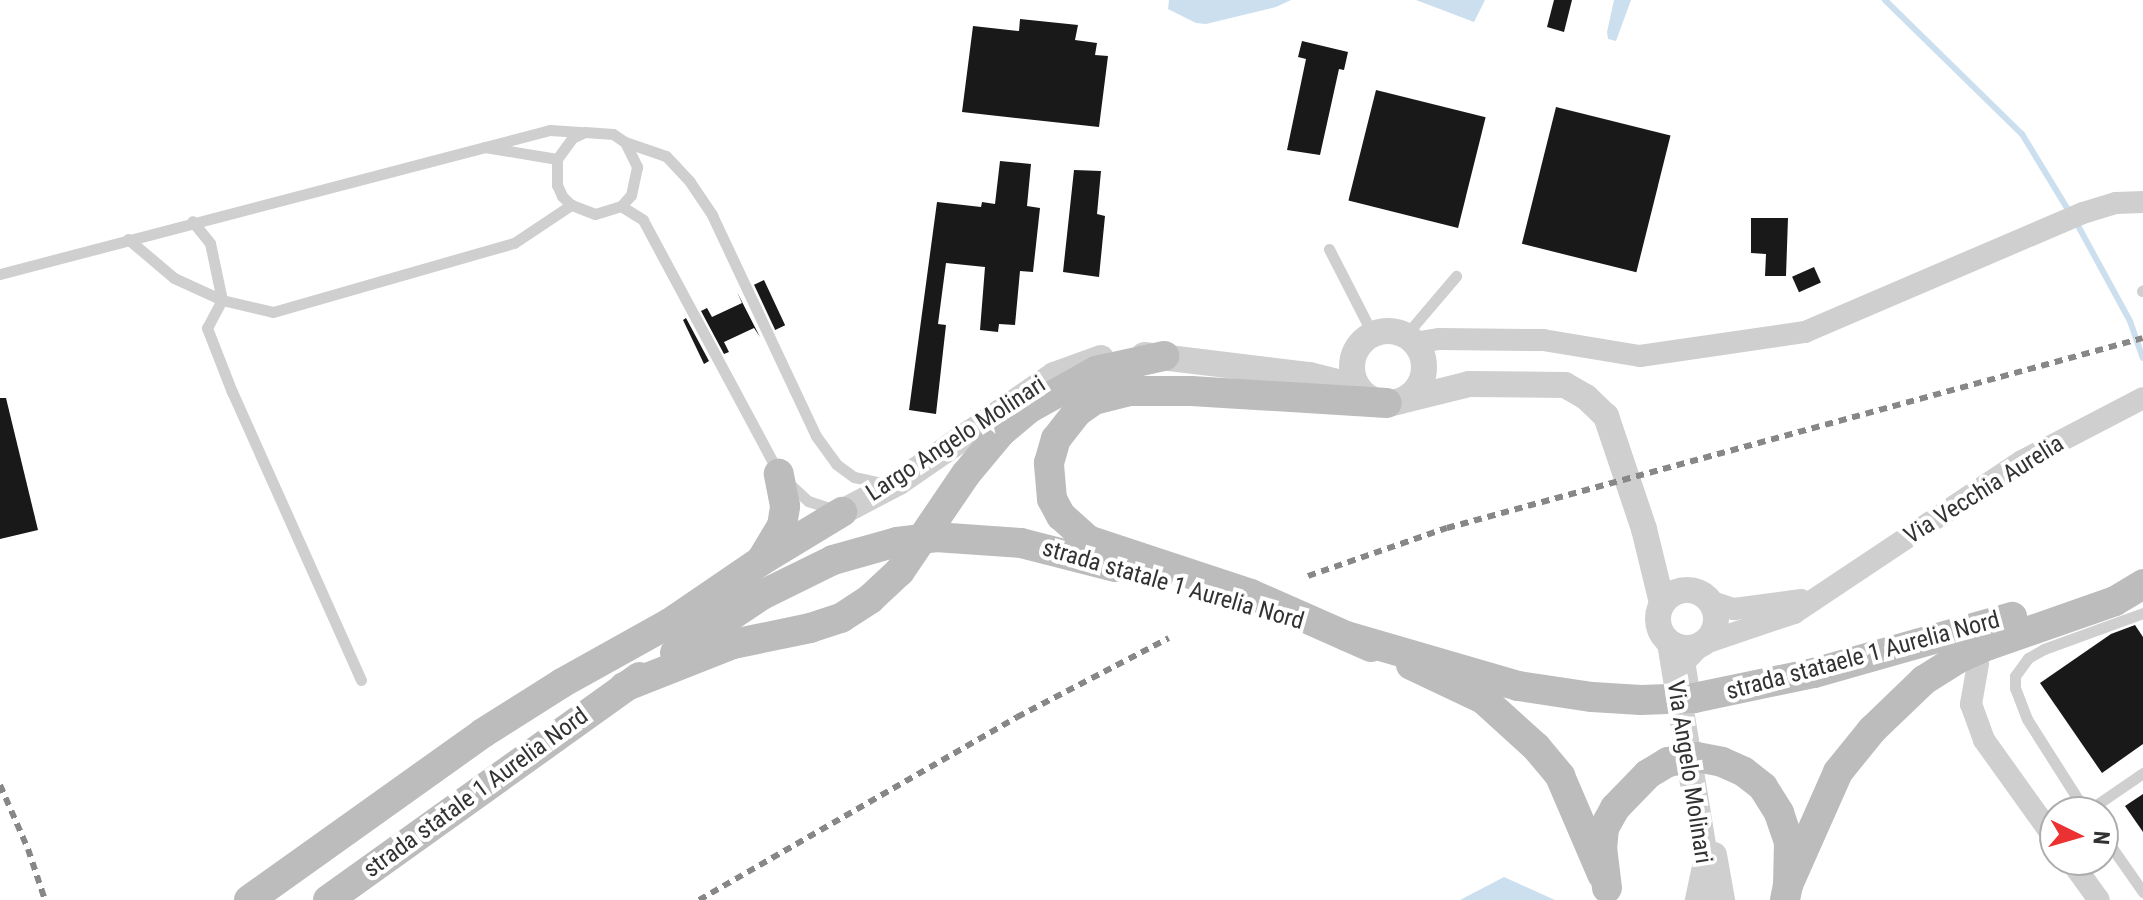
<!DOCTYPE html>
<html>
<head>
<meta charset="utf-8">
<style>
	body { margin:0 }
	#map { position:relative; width:2143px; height:900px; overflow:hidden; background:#fff; font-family:"Roboto Condensed",sans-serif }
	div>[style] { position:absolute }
	.water>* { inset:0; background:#ccdfef }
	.stream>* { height:6px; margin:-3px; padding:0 3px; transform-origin:3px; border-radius:3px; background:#ccdfef }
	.building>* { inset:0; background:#191919; transform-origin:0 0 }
	.service>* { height:11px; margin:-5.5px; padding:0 5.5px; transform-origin:5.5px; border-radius:5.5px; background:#cfcfcf }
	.minor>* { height:22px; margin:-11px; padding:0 11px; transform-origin:11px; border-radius:11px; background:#cfcfcf }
	.tertiary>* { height:26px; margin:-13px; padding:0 13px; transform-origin:13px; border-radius:13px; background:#cfcfcf }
	.tertiary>.ring { margin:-13px; padding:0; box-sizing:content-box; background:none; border:26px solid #cfcfcf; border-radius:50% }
	.secondary>* { height:30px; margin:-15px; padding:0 15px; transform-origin:15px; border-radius:15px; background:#bcbcbc }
	.rail>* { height:6px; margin-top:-3px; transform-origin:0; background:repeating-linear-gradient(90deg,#878787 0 8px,transparent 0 14px) }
	.secondary-bridge>* { height:30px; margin:-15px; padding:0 15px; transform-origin:15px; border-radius:15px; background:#bcbcbc }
	span { translate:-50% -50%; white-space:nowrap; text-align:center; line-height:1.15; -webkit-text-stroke:8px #fff; paint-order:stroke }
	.street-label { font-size:24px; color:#323232 }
	.north { position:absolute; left:2039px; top:796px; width:80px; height:80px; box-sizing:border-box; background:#fff; border:2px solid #adadad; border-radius:50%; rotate:95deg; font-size:22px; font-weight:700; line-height:32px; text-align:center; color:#323232 }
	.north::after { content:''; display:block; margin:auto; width:28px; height:36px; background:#ec3132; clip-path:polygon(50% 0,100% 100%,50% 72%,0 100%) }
</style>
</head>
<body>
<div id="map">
	<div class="water">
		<i style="clip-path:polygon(1169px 0,1291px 0,1276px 7px,1206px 24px,1196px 23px,1168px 9px)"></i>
		<i style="clip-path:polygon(1416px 0,1485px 0,1474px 22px)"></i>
		<i style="clip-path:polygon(1614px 0,1650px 0,1631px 0,1616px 41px,1608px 39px,1607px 32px)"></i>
		<i style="clip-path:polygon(1504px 877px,1555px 900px,1460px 900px)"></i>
	</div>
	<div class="stream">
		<i style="left:1885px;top:0;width:192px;rotate:44.4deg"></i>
		<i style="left:2022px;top:134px;width:92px;rotate:58.7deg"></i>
		<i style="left:2076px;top:222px;width:113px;rotate:61.4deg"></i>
		<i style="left:2130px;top:321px;width:39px;rotate:71deg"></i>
	</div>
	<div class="building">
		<i style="clip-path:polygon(1554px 0,1572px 0,1564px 32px,1547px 27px)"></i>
		<i style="clip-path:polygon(1020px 19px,1078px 25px,1075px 40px,1097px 43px,1095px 55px,1108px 56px,1099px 127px,962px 112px,973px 26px,1019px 31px)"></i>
		<i style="clip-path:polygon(1302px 41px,1348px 52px,1344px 70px,1339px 69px,1320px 155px,1287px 150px,1306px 59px,1298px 57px)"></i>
		<i style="left:1376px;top:90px;width:113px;height:114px;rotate:14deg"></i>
		<i style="left:1556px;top:107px;width:118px;height:141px;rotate:14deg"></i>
		<i style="clip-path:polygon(1000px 161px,1031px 164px,1027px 206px,1040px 208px,1033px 272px,1020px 271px,1015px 325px,999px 324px,998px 332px,980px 330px,985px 267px,946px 263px,938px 324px,946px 325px,936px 414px,909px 410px,937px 202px,981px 207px,982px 202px,995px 204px)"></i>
		<i style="clip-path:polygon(1074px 170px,1101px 171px,1097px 214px,1105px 216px,1099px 277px,1063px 272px)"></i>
		<i style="clip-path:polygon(1751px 218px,1788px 218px,1786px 276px,1765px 276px,1766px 254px,1751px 253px)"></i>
		<i style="left:1814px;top:267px;width:17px;height:24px;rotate:66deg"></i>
		<i style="left:764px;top:280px;width:50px;height:11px;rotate:65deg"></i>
		<i style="clip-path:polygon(737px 292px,760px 337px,754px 328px,724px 342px,729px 352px,724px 354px,701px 311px,707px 308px,712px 317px,742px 303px)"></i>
		<i style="clip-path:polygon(686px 318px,709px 361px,704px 364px,683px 320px)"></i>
		<i style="clip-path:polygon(0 398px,6px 398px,38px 530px,0 539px)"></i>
		<i style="clip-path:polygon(2135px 625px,2143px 637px,2143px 744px,2102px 773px,2040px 683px,2111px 634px)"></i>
		<i style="clip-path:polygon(2143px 794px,2143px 832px,2125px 806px)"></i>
	</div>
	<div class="service">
		<i style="left:625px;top:142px;width:28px;rotate:64deg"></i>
		<i style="left:637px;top:167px;width:29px;rotate:102deg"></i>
		<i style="left:631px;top:195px;width:15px;rotate:132deg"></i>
		<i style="left:621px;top:206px;width:27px;rotate:163deg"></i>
		<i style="left:595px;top:214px;width:26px;rotate:-159deg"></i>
		<i style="left:571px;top:205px;width:13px;rotate:-135deg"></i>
		<i style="left:562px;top:196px;width:12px;rotate:-114deg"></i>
		<i style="left:557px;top:185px;width:26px;rotate:-90deg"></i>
		<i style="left:557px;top:159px;width:26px;rotate:-54deg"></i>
		<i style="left:572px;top:138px;width:14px;rotate:-25deg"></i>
		<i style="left:585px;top:132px;width:28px;rotate:4deg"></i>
		<i style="left:613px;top:134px;width:14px;rotate:34deg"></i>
		<i style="left:625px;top:142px;width:43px;rotate:18.9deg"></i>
		<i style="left:666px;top:156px;width:35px;rotate:47deg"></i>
		<i style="left:690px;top:182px;width:40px;rotate:56deg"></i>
		<i style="left:712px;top:215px;width:244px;rotate:64.8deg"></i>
		<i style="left:816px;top:436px;width:34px;rotate:54deg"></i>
		<i style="left:836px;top:464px;width:22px;rotate:36deg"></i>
		<i style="left:854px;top:477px;width:29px;rotate:12deg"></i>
		<i style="left:557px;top:159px;width:73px;rotate:-170.5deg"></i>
		<i style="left:485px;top:147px;width:67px;rotate:-14.7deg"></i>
		<i style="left:550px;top:130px;width:30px;rotate:4deg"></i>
		<i style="left:621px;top:206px;width:26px;rotate:32deg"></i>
		<i style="left:643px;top:220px;width:288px;rotate:61.8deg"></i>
		<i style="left:779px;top:474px;width:40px;rotate:43deg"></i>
		<i style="left:808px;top:501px;width:29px;rotate:18deg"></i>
		<i style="left:128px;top:239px;width:60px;rotate:40.3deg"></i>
		<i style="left:174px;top:278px;width:53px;rotate:24.6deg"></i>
		<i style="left:222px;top:300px;width:58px;rotate:-101.9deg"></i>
		<i style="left:210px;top:243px;width:28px;rotate:-129deg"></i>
		<i style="left:1329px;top:249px;width:97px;rotate:62.9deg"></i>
		<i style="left:0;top:274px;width:501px;rotate:-14.67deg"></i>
		<i style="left:2142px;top:291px;width:1px;rotate:-45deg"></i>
		<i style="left:1405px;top:336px;width:79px;rotate:-49.6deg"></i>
		<i style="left:361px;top:680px;width:316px;rotate:-114.1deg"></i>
		<i style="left:232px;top:392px;width:69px;rotate:-111.3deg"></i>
		<i style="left:207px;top:328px;width:32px;rotate:-62deg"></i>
		<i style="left:222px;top:300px;width:52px;rotate:13.2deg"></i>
		<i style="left:273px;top:312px;width:251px;rotate:-16deg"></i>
		<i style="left:514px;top:243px;width:69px;rotate:-33.7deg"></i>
		<i style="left:2086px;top:812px;width:110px;rotate:-122.4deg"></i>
		<i style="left:2027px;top:719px;width:33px;rotate:-111deg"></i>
		<i style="left:2015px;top:688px;width:12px;rotate:-90deg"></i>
		<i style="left:2015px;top:676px;width:22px;rotate:-54deg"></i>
		<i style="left:2028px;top:658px;width:18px;rotate:-29deg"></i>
		<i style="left:2044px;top:649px;width:105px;rotate:-20deg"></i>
		<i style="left:2086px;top:812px;width:69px;rotate:-34.4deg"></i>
		<i style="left:2103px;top:835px;width:70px;rotate:54.9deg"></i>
	</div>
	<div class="minor">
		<i style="left:1414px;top:343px;width:26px;rotate:-9deg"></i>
		<i style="left:1440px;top:339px;width:103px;rotate:0.6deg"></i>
		<i style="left:1543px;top:340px;width:98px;rotate:9.4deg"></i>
		<i style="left:1640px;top:356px;width:167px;rotate:-8.3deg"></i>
		<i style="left:1805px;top:332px;width:302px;rotate:-23.2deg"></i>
		<i style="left:2083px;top:213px;width:34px;rotate:-17deg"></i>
		<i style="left:2116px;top:203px;width:27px;rotate:-2deg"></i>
		<i style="left:1712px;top:602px;width:23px;rotate:18deg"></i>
		<i style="left:1734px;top:609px;width:68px;rotate:-7.7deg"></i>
		<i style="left:1705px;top:643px;width:94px;rotate:-18.6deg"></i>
		<i style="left:1794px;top:613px;width:274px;rotate:-33.7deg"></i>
		<i style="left:2022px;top:461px;width:136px;rotate:-27.5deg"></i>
		<i style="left:1978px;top:664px;width:41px;rotate:99.9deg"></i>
		<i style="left:1971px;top:704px;width:38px;rotate:70deg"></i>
		<i style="left:1984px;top:740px;width:122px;rotate:54.4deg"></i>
		<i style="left:2070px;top:860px;width:49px;rotate:54.1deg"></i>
	</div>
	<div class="tertiary">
		<i class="ring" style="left:1352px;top:331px;width:46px;height:46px"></i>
		<i style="left:1144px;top:355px;width:167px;rotate:6.9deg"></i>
		<i style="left:1310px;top:375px;width:49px;rotate:14.3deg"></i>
		<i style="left:1401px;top:401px;width:70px;rotate:-14deg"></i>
		<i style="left:1469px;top:384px;width:96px;rotate:0.6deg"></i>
		<i style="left:1565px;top:385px;width:24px;rotate:30deg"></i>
		<i style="left:1586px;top:397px;width:28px;rotate:44deg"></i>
		<i style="left:1606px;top:416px;width:119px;rotate:71.4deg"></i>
		<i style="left:1644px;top:529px;width:76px;rotate:76.3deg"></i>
		<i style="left:842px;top:512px;width:64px;rotate:-27.8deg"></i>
		<i style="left:899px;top:482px;width:188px;rotate:-34.6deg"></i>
		<i style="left:1054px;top:375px;width:50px;rotate:-19.9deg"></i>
		<i class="ring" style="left:1658px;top:590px;width:32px;height:32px"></i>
		<i style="left:1670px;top:643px;width:222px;rotate:80.7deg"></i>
		<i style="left:1706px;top:862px;width:39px;rotate:102deg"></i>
		<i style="left:1686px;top:686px;width:24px;rotate:-99deg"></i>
		<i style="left:1682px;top:662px;width:19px;rotate:-47deg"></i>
		<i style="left:1714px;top:855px;width:46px;rotate:79.9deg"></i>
	</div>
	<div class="secondary">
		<i style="left:1021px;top:543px;width:97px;rotate:14.3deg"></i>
		<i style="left:762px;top:559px;width:39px;rotate:-59deg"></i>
		<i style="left:782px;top:526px;width:20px;rotate:-81deg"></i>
		<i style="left:785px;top:506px;width:33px;rotate:-101deg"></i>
		<i style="left:1371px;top:647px;width:131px;rotate:-156.2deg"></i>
		<i style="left:1251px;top:594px;width:172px;rotate:-161.7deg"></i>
		<i style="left:1088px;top:540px;width:36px;rotate:-138deg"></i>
		<i style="left:1061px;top:516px;width:19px;rotate:-118deg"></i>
		<i style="left:1052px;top:499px;width:36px;rotate:-95deg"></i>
		<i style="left:1049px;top:463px;width:25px;rotate:-74deg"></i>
		<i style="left:1056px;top:439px;width:34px;rotate:-52deg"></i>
		<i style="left:1077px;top:412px;width:21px;rotate:-35deg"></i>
		<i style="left:1094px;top:400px;width:38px;rotate:-14deg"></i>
		<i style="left:1131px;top:391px;width:60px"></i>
		<i style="left:1191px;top:391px;width:196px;rotate:3.5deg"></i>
		<i style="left:675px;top:653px;width:105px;rotate:-33.7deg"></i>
		<i style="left:762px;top:595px;width:79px;rotate:-26.2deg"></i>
		<i style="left:1411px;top:665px;width:80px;rotate:25.3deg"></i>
		<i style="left:1483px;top:699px;width:72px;rotate:42.2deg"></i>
		<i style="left:1536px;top:747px;width:38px;rotate:50deg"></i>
		<i style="left:1560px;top:776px;width:107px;rotate:66.8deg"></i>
		<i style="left:1814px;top:673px;width:206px;rotate:-15.8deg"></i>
		<i style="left:624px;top:687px;width:117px;rotate:-21.5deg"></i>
		<i style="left:733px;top:644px;width:79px;rotate:-11.7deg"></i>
		<i style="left:810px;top:628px;width:33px;rotate:-18deg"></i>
		<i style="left:841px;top:618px;width:35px;rotate:-33deg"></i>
		<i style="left:870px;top:599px;width:41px;rotate:-43deg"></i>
		<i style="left:900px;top:571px;width:117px;rotate:-55.8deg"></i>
		<i style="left:966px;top:474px;width:55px;rotate:-50.2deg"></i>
		<i style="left:1001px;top:432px;width:38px;rotate:-40deg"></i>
		<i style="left:1030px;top:408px;width:76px;rotate:-29.3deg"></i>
		<i style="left:1096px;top:371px;width:70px;rotate:-12.4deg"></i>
		<i style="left:249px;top:900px;width:287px;rotate:-35.5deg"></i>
		<i style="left:483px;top:733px;width:93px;rotate:-32.3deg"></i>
		<i style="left:562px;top:683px;width:124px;rotate:-29.1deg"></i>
		<i style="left:670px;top:623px;width:110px;rotate:-34.3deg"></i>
		<i style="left:761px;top:561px;width:95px;rotate:-31.2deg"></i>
		<i style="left:328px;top:900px;width:383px;rotate:-35.6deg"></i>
		<i style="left:1785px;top:900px;width:15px;rotate:-79deg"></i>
		<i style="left:1788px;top:885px;width:124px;rotate:-66.1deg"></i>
		<i style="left:1838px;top:772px;width:54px;rotate:-51deg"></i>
		<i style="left:1872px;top:730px;width:72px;rotate:-43.9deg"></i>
		<i style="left:1924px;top:680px;width:39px;rotate:-32deg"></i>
		<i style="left:1957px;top:659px;width:35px;rotate:-24deg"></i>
		<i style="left:1989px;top:645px;width:133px;rotate:-19.2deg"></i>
		<i style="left:2115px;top:601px;width:33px;rotate:-31deg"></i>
	</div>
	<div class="rail">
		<i style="left:1308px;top:576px;width:147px;rotate:-19.1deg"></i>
		<i style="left:1447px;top:528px;width:721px;rotate:-15.27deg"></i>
		<i style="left:0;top:785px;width:70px;rotate:66.4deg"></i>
		<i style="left:28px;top:849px;width:54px;rotate:71.6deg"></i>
		<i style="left:699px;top:900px;width:367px;rotate:-29.9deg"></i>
		<i style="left:1017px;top:717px;width:171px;rotate:-27.5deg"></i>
	</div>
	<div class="secondary-bridge">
		<i style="left:833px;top:560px;width:66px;rotate:-15.7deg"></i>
		<i style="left:897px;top:542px;width:38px;rotate:-7deg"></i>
		<i style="left:935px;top:537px;width:86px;rotate:4deg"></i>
		<i style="left:1346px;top:636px;width:179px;rotate:16.2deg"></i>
		<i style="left:1518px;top:686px;width:75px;rotate:8.5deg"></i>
		<i style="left:1592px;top:697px;width:49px;rotate:3.5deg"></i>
		<i style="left:1641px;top:700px;width:53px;rotate:-2.2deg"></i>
		<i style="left:1694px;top:698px;width:123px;rotate:-11.8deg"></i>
		<i style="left:1607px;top:888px;width:38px;rotate:-97deg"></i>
		<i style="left:1602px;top:850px;width:22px;rotate:-85deg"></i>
		<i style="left:1604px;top:828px;width:23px;rotate:-61deg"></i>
		<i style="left:1615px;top:808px;width:47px;rotate:-45.9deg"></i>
		<i style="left:1648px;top:774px;width:23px;rotate:-31deg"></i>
		<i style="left:1668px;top:762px;width:29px;rotate:-10deg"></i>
		<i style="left:1697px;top:757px;width:25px;rotate:11deg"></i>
		<i style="left:1722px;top:762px;width:24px;rotate:24deg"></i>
		<i style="left:1744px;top:772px;width:24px;rotate:38deg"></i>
		<i style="left:1763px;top:787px;width:31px;rotate:58deg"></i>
		<i style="left:1779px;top:813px;width:31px;rotate:71deg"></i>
		<i style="left:1789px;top:842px;width:43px;rotate:91.3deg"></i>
	</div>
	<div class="street-label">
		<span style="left:956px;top:439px;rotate:-33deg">Largo Angelo Molinari</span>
		<span style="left:1984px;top:490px;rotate:-32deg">Via Vecchia Aurelia</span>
		<span style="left:1173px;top:585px;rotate:16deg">strada statale 1 Aurelia Nord</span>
		<span style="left:1863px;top:656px;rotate:-15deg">strada stataele 1 Aurelia Nord</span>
		<span style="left:1689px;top:772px;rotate:81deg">Via Angelo Molinari</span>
		<span style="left:476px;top:793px;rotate:-36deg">strada statale 1 Aurelia Nord</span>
	</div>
	<div class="north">N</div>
</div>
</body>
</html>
